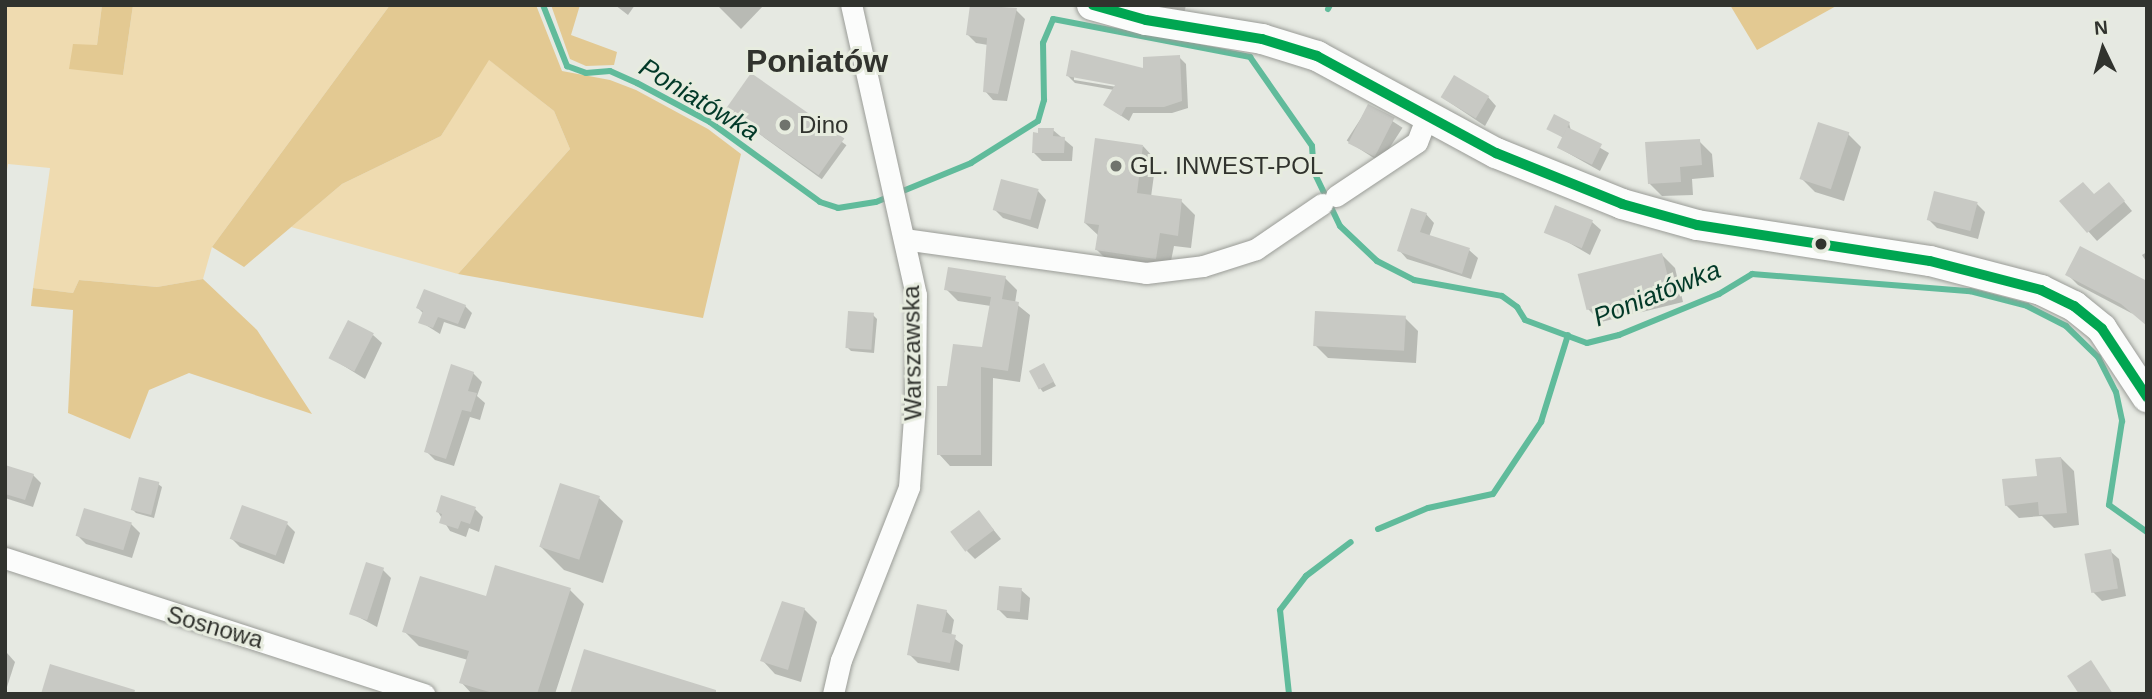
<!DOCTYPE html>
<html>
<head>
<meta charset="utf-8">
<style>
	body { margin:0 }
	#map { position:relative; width:2152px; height:699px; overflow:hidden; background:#e6e9e2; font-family:Helvetica,sans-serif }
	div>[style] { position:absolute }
	.green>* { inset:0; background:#efdbb0 }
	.forest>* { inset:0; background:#e3c992 }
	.shadow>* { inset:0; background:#0003; transform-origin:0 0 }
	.stream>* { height:6px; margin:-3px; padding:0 3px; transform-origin:3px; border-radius:3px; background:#60bb9b }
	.building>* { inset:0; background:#c8c9c4; transform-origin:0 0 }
	.roads { filter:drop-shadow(0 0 2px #9a9c97) drop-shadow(0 0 2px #9a9c97) }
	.street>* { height:21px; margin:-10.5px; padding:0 10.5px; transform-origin:10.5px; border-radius:10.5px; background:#fbfcfb }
	.secondary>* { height:30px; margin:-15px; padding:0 15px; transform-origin:15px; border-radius:15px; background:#fbfcfb }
	.bus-1>* { height:10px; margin:-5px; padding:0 5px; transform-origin:5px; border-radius:5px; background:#00a651 }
	.dots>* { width:19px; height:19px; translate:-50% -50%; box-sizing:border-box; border:4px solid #e7ecdf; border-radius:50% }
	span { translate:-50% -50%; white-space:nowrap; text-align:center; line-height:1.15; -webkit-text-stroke:6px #e7ecdf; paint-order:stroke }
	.poi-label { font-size:24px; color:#31332e }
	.left { translate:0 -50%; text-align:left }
	.street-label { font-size:24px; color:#31332e }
	.water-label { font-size:26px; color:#023928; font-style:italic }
	.district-label { font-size:32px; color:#31332e; font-weight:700 }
	.frame { position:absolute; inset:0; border:7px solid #31332e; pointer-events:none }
	.north { position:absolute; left:2068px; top:14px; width:70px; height:70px; -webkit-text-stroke:5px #e7ecdf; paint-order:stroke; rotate:355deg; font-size:19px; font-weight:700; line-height:28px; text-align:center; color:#31332e }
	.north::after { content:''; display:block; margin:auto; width:24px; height:32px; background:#31332e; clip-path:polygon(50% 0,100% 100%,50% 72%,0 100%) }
</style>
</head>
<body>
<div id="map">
	<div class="green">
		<i style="clip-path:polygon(5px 5px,102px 5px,97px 45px,123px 75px,133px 5px,390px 5px,212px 247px,203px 279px,157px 287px,79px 280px,73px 293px,33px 288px,50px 168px,8px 164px,5px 182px)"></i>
		<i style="clip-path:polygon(488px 59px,554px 111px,570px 149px,458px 274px,291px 227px,342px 184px,441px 136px)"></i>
	</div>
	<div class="forest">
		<i style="clip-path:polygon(102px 5px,133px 5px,123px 75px,69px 69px,73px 44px,97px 45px)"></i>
		<i style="clip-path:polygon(390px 5px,536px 5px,562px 71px,610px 80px,636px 90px,708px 129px,741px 154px,703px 318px,458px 274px,570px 149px,554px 111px,489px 60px,441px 136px,342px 184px,244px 267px,212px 247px)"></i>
		<i style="clip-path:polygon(551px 5px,580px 5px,571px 35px,617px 52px,614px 65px,586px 66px,570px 59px)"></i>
		<i style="clip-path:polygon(1730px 5px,1838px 5px,1757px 50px)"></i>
		<i style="clip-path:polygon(203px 279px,257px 330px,312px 414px,189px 373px,149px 390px,130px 439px,68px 413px,73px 310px,31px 306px,33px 288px,73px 293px,79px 280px,157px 287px)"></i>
	</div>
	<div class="shadow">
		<i style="clip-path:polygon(615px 5px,635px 5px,628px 15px)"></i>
		<i style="clip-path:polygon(717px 5px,764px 5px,741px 29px)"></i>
		<i style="clip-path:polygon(972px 5px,1016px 10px,1025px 19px,1007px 101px,993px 100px,985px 91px,988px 45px,976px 43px,968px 35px)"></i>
		<i style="clip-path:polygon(1145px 5px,1186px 5px,1184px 14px)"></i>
		<i style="clip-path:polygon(evenodd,1179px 57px,1186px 64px,1188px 108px,1172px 113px,1133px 113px,1129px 121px,1105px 105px,1114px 90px,1075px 83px,1068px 76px,1145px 70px,1179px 57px,1074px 76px,1124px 85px,1123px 88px,1074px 80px,1074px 76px)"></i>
		<i style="left:751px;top:76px;width:118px;height:42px;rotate:36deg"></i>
		<i style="clip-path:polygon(1488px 97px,1496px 106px,1485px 126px,1443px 98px)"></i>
		<i style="left:1369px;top:106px;width:40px;height:41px;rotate:33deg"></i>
		<i style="clip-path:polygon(1569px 123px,1571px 131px,1609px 153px,1600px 171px,1559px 148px,1564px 138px,1549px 129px)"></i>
		<i style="clip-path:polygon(1053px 130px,1073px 147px,1072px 161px,1042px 161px,1033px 152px,1039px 134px)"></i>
		<i style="clip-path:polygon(1848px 134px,1861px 147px,1844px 201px,1815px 192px,1802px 179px)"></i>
		<i style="clip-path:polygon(1699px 141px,1712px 154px,1714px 177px,1692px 179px,1693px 195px,1662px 196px,1649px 183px)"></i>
		<i style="clip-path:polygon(1143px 146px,1156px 160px,1151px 197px,1181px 201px,1195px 215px,1191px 248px,1174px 246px,1169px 271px,1110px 263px,1096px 249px,1099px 236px,1085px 223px)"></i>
		<i style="clip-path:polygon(1038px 191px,1046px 200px,1038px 229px,1003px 218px,994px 209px)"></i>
		<i style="clip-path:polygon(2117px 193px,2132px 211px,2097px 241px,2061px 201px)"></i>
		<i style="clip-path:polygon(1977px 204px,1985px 212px,1978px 239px,1937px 228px,1928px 219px)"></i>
		<i style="clip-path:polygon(1426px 214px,1434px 223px,1429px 237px,1469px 250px,1478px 258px,1471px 279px,1407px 259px,1399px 250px)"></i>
		<i style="clip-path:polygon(1592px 222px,1601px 230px,1590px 255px,1547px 230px)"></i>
		<i style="clip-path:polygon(2081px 248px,2133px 314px,2078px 285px,2067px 274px)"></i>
		<i style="clip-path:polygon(2147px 252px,2147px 263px,2142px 255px)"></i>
		<i style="clip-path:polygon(1662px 255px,1675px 268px,1683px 302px,1601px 322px,1588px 309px)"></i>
		<i style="clip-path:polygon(1005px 278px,1017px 290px,1015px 303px,1030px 315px,1020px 382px,993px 378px,992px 466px,950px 466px,939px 454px,984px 349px,991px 306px,958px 301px,946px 289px)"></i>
		<i style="clip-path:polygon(465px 306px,472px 313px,465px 329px,444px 322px,440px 334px,421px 322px,424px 314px,418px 308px)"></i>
		<i style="clip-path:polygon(873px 315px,877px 319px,874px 353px,851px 351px,847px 347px)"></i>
		<i style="clip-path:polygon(1405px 318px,1418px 331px,1416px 363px,1328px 358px,1315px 345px)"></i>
		<i style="clip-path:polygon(373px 335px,382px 343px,365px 379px,331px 358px)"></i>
		<i style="clip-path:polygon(1044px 365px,1056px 386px,1043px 392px,1040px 388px)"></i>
		<i style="clip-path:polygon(473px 373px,482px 382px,477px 396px,485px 403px,480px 420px,470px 417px,454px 466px,435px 460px,426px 451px)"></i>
		<i style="clip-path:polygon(2061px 458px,2074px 471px,2079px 525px,2054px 528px,2042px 516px,2019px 518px,2006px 505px)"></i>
		<i style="clip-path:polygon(5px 467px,33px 475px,41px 483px,33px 507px,5px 498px)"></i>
		<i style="clip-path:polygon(158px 484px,162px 487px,154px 518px,136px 513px,132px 509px)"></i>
		<i style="clip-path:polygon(599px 498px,623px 521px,603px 583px,564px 570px,541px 547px)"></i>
		<i style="clip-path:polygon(475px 509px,483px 517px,479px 532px,469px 528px,466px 537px,450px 531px,438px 512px)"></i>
		<i style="clip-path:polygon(979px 512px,1001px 539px,975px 559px,967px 551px)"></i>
		<i style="clip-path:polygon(131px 524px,140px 533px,132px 558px,86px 544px,77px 535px)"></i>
		<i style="clip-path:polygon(287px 524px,295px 532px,284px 564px,240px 547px,231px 538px)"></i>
		<i style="clip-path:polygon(2110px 551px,2119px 559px,2126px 596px,2102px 601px,2093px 592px)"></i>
		<i style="clip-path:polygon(383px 570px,391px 578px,377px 627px,351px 613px)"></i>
		<i style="clip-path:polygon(570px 590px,584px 604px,555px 694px,472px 694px,461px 682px,468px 660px,419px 646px,404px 631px,487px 598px)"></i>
		<i style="clip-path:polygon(1021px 590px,1030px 598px,1028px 620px,1007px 618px,999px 610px)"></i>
		<i style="clip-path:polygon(804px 609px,817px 622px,801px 682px,775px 674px,763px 661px)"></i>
		<i style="clip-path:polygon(946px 611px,954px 620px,951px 636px,963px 645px,959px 671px,918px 663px,909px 654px)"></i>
		<i style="clip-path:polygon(7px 653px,15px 662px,7px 687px,5px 686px)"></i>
	</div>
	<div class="stream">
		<i style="left:543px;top:5px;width:66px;rotate:68.5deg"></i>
		<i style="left:567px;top:66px;width:20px;rotate:20deg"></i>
		<i style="left:586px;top:73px;width:24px;rotate:-5deg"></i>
		<i style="left:610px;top:71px;width:30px;rotate:24deg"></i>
		<i style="left:637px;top:83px;width:83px;rotate:28.1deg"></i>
		<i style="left:710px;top:122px;width:136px;rotate:36deg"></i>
		<i style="left:820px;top:202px;width:19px;rotate:18deg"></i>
		<i style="left:838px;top:208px;width:38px;rotate:-9deg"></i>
		<i style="left:876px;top:202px;width:103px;rotate:-22.3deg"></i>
		<i style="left:971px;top:163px;width:79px;rotate:-32.1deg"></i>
		<i style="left:1038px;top:121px;width:22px;rotate:-74deg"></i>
		<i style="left:1044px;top:100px;width:57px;rotate:-91deg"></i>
		<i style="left:1043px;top:43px;width:26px;rotate:-67deg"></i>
		<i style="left:1053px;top:19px;width:201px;rotate:10.9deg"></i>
		<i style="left:1250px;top:57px;width:108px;rotate:55.1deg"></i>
		<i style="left:1312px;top:146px;width:26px;rotate:86deg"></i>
		<i style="left:1314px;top:172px;width:60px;rotate:64.3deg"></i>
		<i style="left:1340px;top:226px;width:51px;rotate:43.4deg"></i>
		<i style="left:1377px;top:261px;width:42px;rotate:27.2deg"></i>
		<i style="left:1414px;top:280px;width:89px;rotate:10.3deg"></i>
		<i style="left:1502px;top:296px;width:19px;rotate:36deg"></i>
		<i style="left:1517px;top:307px;width:15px;rotate:58deg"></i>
		<i style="left:1525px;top:320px;width:66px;rotate:20.4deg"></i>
		<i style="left:1587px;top:343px;width:33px;rotate:-14deg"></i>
		<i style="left:1619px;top:335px;width:108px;rotate:-22.3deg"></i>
		<i style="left:1719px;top:294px;width:39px;rotate:-31deg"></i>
		<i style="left:1752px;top:274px;width:219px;rotate:4.5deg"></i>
		<i style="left:1970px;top:291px;width:59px;rotate:14.7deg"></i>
		<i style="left:2027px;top:306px;width:44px;rotate:27.1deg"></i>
		<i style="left:2066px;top:326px;width:45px;rotate:44.1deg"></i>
		<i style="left:2098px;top:357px;width:39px;rotate:63deg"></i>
		<i style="left:2116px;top:392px;width:30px;rotate:78deg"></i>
		<i style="left:2122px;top:421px;width:85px;rotate:98.8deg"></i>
		<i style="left:2109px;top:505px;width:47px;rotate:35.4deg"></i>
		<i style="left:1328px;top:9px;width:4px;rotate:-63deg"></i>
		<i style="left:1378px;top:529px;width:54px;rotate:-22.8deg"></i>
		<i style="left:1428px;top:508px;width:66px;rotate:-12.2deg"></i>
		<i style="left:1493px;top:494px;width:87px;rotate:-56.3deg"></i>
		<i style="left:1541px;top:422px;width:91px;rotate:-72.8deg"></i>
		<i style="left:1289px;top:694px;width:84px;rotate:-96.1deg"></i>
		<i style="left:1280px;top:610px;width:43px;rotate:-52.6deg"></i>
		<i style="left:1306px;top:576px;width:56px;rotate:-37.1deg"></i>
	</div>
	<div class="building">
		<i style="clip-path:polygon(970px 5px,1017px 8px,998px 94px,983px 92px,987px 38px,966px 35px)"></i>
		<i style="clip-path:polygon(1071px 50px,1143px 68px,1143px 57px,1180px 55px,1182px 101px,1164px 107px,1126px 107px,1121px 116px,1103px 105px,1115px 85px,1066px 76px)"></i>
		<i style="left:751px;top:73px;width:114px;height:45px;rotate:35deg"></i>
		<i style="left:1454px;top:75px;width:41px;height:26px;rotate:31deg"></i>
		<i style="left:1368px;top:104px;width:30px;height:44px;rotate:27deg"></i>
		<i style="left:1554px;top:114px;width:18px;height:17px;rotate:27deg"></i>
		<i style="left:1818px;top:122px;width:33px;height:60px;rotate:18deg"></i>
		<i style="left:1567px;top:127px;width:39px;height:23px;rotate:26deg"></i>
		<i style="clip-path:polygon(1038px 128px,1054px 128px,1053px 136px,1065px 137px,1064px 153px,1032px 153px,1033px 132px,1038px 133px)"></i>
		<i style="clip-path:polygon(1095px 138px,1143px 145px,1137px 193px,1182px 199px,1178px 236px,1160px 233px,1156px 259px,1095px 250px,1099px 225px,1084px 223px)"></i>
		<i style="clip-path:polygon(1700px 139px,1702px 165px,1680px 167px,1681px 182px,1648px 184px,1645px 142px)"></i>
		<i style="left:1001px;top:179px;width:39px;height:32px;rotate:15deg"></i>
		<i style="clip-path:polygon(2083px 182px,2094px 194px,2109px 182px,2125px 201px,2087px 233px,2059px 201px)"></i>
		<i style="left:1934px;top:191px;width:45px;height:30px;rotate:14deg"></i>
		<i style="left:1555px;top:205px;width:41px;height:30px;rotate:22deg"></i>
		<i style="clip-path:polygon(1411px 208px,1427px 213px,1420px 232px,1470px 248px,1462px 274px,1397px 251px)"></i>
		<i style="clip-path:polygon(2080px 246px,2147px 281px,2147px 326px,2121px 304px,2065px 275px)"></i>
		<i style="left:1662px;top:253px;width:37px;height:87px;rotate:76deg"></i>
		<i style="clip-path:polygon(948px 267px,1006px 276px,1002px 299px,1019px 302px,1008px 371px,981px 367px,981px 455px,937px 455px,937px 386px,947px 386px,953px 344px,982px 347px,991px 297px,944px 290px)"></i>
		<i style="clip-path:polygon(424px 289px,466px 305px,458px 324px,438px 317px,433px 328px,418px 323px,423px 311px,416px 308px)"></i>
		<i style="left:848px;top:311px;width:26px;height:37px;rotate:4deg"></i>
		<i style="left:1315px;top:311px;width:91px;height:35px;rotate:3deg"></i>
		<i style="left:348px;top:320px;width:29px;height:43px;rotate:27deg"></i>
		<i style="left:1044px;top:363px;width:21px;height:17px;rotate:62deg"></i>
		<i style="clip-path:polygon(451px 364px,474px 372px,468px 391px,477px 393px,471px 412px,462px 410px,446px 459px,424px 452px)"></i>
		<i style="clip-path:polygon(2061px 457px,2067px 513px,2039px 515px,2038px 502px,2005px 506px,2002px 479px,2037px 476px,2035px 459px)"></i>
		<i style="clip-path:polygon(5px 465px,34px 474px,25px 500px,5px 494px)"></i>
		<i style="left:139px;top:477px;width:21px;height:34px;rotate:14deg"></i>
		<i style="left:560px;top:483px;width:42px;height:67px;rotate:18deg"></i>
		<i style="clip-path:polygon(441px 495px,476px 507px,470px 524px,461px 521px,458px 529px,439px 523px,442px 514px,436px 512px)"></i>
		<i style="left:242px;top:505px;width:49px;height:36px;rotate:20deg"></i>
		<i style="left:84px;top:508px;width:50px;height:29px;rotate:17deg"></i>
		<i style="left:979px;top:510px;width:25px;height:36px;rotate:53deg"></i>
		<i style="left:2111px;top:549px;width:40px;height:27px;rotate:80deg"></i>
		<i style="left:366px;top:562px;width:19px;height:55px;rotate:18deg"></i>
		<i style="clip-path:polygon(495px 565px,571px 588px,537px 694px,496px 694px,459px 683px,469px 651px,402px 632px,420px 576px,486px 596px)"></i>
		<i style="left:999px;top:586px;width:23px;height:24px;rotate:5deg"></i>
		<i style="clip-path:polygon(782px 601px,805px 608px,788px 670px,760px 661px)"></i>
		<i style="clip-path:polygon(917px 604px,947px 610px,942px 632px,956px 635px,950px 663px,907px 655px)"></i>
		<i style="clip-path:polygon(584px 649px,716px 690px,716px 694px,570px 694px)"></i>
		<i style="clip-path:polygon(2091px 660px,2113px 694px,2079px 694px,2067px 676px)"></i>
		<i style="clip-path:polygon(50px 664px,135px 690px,134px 694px,41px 694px)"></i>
	</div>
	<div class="roads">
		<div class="street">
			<i style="left:1336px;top:196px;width:97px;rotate:-33.7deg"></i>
			<i style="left:1417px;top:142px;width:26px;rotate:-69deg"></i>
			<i style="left:904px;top:239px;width:244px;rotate:8deg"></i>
			<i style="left:1146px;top:273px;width:57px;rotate:-7deg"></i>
			<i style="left:1203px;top:266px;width:56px;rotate:-17.8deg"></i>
			<i style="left:1256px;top:249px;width:80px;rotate:-34.3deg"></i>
			<i style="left:5px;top:558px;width:441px;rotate:18deg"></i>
			<i style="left:833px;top:694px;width:35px;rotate:-77deg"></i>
			<i style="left:841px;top:660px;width:186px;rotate:-68.5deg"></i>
			<i style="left:909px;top:487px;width:83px;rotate:-85.9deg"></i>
			<i style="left:915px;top:404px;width:109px;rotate:-89.5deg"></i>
			<i style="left:916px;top:295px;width:297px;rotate:-102.6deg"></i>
		</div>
		<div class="secondary">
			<i style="left:1092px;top:5px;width:56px;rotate:15.5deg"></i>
			<i style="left:1146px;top:20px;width:118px;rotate:9.3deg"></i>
			<i style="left:1262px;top:39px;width:58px;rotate:17.2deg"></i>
			<i style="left:1317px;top:56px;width:204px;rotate:28.5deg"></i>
			<i style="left:1496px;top:153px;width:136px;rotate:22deg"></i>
			<i style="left:1622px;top:204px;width:78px;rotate:15.6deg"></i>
			<i style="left:1697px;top:225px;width:236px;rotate:8.8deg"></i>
			<i style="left:1930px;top:261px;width:115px;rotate:14.6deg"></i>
			<i style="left:2041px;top:290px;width:37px;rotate:26deg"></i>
			<i style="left:2074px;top:306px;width:36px;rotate:39deg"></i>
			<i style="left:2102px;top:329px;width:82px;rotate:56.5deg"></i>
		</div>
	</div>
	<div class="bus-1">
		<i style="left:1093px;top:5px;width:55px;rotate:15.8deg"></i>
		<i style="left:1146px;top:20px;width:118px;rotate:9.3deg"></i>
		<i style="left:1262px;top:39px;width:58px;rotate:17.2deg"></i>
		<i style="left:1317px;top:56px;width:204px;rotate:28.5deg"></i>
		<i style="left:1496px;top:153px;width:136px;rotate:22deg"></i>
		<i style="left:1622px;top:204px;width:78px;rotate:15.6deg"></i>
		<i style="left:1697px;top:225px;width:236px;rotate:8.8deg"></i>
		<i style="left:1930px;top:261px;width:115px;rotate:14.6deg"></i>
		<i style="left:2041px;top:290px;width:37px;rotate:26deg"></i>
		<i style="left:2074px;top:306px;width:36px;rotate:39deg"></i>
		<i style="left:2102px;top:329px;width:82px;rotate:56.5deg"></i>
	</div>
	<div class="dots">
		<i style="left:785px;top:125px;background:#70736d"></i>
		<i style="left:1116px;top:166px;background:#70736d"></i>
		<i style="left:1821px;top:244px;background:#31332e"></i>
	</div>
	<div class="poi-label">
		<span class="left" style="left:799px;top:125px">Dino</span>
		<span class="left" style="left:1130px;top:166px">GL. INWEST-POL</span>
	</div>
	<div class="street-label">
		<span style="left:912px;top:353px;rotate:-91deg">Warszawska</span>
		<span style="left:215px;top:627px;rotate:16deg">Sosnowa</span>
	</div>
	<div class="water-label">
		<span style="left:699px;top:100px;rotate:31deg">Poniatówka</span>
		<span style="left:1657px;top:294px;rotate:-22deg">Poniatówka</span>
	</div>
	<div class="district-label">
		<span style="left:817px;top:61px">Poniatów</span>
	</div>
	<div class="frame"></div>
	<div class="north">N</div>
</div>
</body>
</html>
